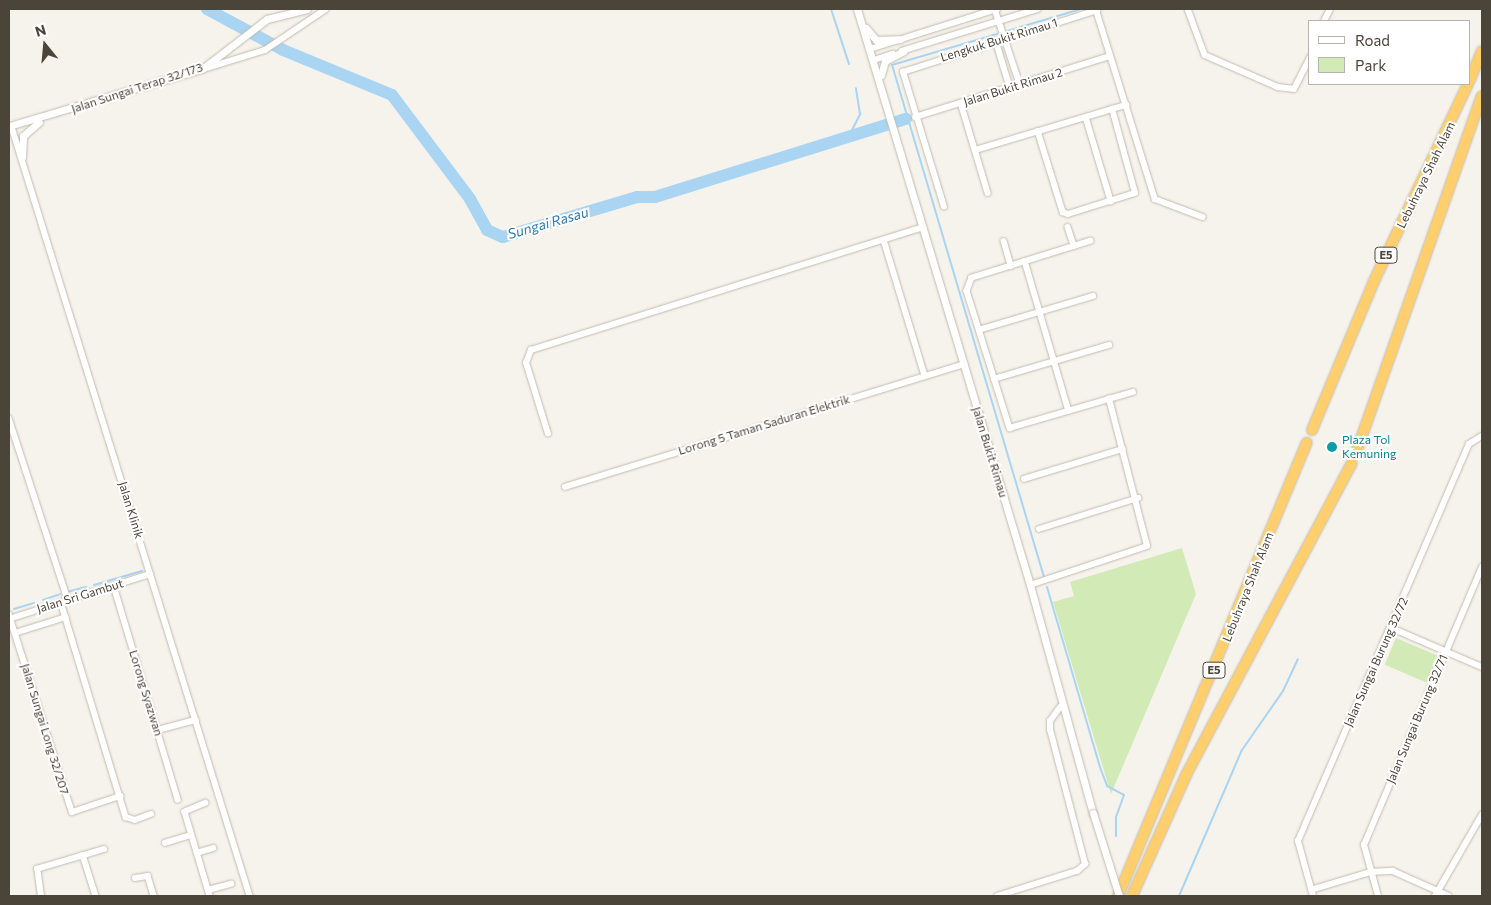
<!DOCTYPE html>
<html>
<head>
<meta charset="utf-8">
<style>
	body { margin:0 }
	#map { position:relative; width:1491px; height:905px; overflow:hidden; background:#f6f3ec; font-family:Commissioner,sans-serif }
	div>[style] { position:absolute }
	.green>* { inset:0; background:#d2eab5; transform-origin:0 0 }
	.stream>* { height:2px; margin:-1px; padding:0 1px; transform-origin:1px; border-radius:1px; background:#a9d4f2 }
	.river>* { height:12px; margin:-6px; padding:0 6px; transform-origin:6px; border-radius:6px; background:#a9d4f2 }
	.roads { filter:drop-shadow(0 0 1px #c2bbae) drop-shadow(0 0 1px #c2bbae) }
	.minor>* { height:5.5px; margin:-2.75px; padding:0 2.75px; transform-origin:2.75px; border-radius:2.75px; background:#fff }
	.tertiary>* { height:7px; margin:-3.5px; padding:0 3.5px; transform-origin:3.5px; border-radius:3.5px; background:#fff }
	.motorway>* { height:10px; margin:-5px; padding:0 5px; transform-origin:5px; border-radius:5px; background:#ffcf6e }
	.bridges { filter:drop-shadow(0 0 1px #c2bbae) drop-shadow(0 0 1px #c2bbae) }
	.tertiary-bridge>* { height:7px; margin:-3.5px; padding:0 3.5px; transform-origin:3.5px; border-radius:3.5px; background:#fff }
	.dots>* { width:14px; height:14px; translate:-50% -50%; box-sizing:border-box; border:2px solid #fff; border-radius:50% }
	span { translate:-50% -50%; white-space:nowrap; text-align:center; line-height:1.15; -webkit-text-stroke:4px #fff; paint-order:stroke }
	.shield-label span { padding:1px 4px; background:#fff; border:1px solid; border-radius:4px; -webkit-text-stroke-width:0 }
	.shield-label { font-size:11px; color:#4b4439; font-weight:700 }
	.street-label { font-size:12px; color:#4b4439 }
	.culture-label { font-size:12px; color:#0d838f }
	.left { translate:0 -50%; text-align:left }
	.water-label { font-size:14px; color:#2e7ab2; font-style:italic }
	.frame { position:absolute; inset:0; border:10px solid #4b4439; pointer-events:none }
	.legend { position:absolute; left:1308px; top:20px; width:162px; height:65px; box-sizing:border-box; background:#fff; border:1px solid #b7b4b0; margin:0; padding:6px 9px; list-style:none; font-size:15px; color:#4b4439 }
	.legend li { display:flex; align-items:center; gap:10px; height:25px }
	.legend b { width:25px; border:1px solid #b7b4b0 }
	.north { position:absolute; left:20px; top:20px; width:50px; height:50px; -webkit-text-stroke:4px #fff; paint-order:stroke; rotate:343deg; font-size:14px; font-weight:700; line-height:20px; text-align:center; color:#4b4439 }
	.north::after { content:''; display:block; margin:auto; width:18px; height:22px; background:#4b4439; clip-path:polygon(50% 0,100% 100%,50% 72%,0 100%) }
</style>
</head>
<body>
<div id="map">
	<div class="green">
		<i style="clip-path:polygon(1182px 548px,1196px 594px,1111px 794px,1053px 602px,1074px 596px,1070px 582px)"></i>
		<i style="left:1396px;top:638px;width:46px;height:29px;rotate:23deg"></i>
	</div>
	<div class="stream">
		<i style="left:831px;top:9px;width:58px;rotate:71.9deg"></i>
		<i style="left:849px;top:136px;width:25px;rotate:-63deg"></i>
		<i style="left:860px;top:114px;width:26px;rotate:-99deg"></i>
		<i style="left:1044px;top:577px;width:534px;rotate:-106.53deg"></i>
		<i style="left:892px;top:65px;width:197px;rotate:-16.5deg"></i>
		<i style="left:94px;top:585px;width:50px;rotate:-16.3deg"></i>
		<i style="left:1047px;top:587px;width:191px;rotate:73.6deg"></i>
		<i style="left:1101px;top:770px;width:17px;rotate:69deg"></i>
		<i style="left:1107px;top:786px;width:19px;rotate:28deg"></i>
		<i style="left:1124px;top:795px;width:23px;rotate:110deg"></i>
		<i style="left:1116px;top:817px;width:19px;rotate:90deg"></i>
		<i style="left:67px;top:592px;width:20px;rotate:-15deg"></i>
		<i style="left:43px;top:600px;width:18px;rotate:-19deg"></i>
		<i style="left:14px;top:609px;width:21px;rotate:-17deg"></i>
		<i style="left:1179px;top:896px;width:159px;rotate:-66.7deg"></i>
		<i style="left:1242px;top:750px;width:72px;rotate:-55.2deg"></i>
		<i style="left:1283px;top:691px;width:35px;rotate:-65deg"></i>
	</div>
	<div class="river">
		<i style="left:207px;top:9px;width:86px;rotate:28.3deg"></i>
		<i style="left:283px;top:50px;width:118px;rotate:22.4deg"></i>
		<i style="left:392px;top:95px;width:130px;rotate:53.1deg"></i>
		<i style="left:470px;top:199px;width:35px;rotate:61deg"></i>
		<i style="left:487px;top:230px;width:17px;rotate:24deg"></i>
		<i style="left:503px;top:237px;width:140px;rotate:-16.6deg"></i>
		<i style="left:637px;top:197px;width:18px"></i>
		<i style="left:655px;top:197px;width:263px;rotate:-17.3deg"></i>
	</div>
	<div class="roads">
		<div class="minor">
			<i style="left:995px;top:9px;width:79px;rotate:71.6deg"></i>
			<i style="left:1096px;top:9px;width:199px;rotate:72.7deg"></i>
			<i style="left:1155px;top:199px;width:51px;rotate:20.6deg"></i>
			<i style="left:1188px;top:9px;width:49px;rotate:69.7deg"></i>
			<i style="left:1205px;top:55px;width:80px;rotate:23.7deg"></i>
			<i style="left:1278px;top:87px;width:16px;rotate:7deg"></i>
			<i style="left:1294px;top:89px;width:36px;rotate:-63deg"></i>
			<i style="left:1324px;top:21px;width:13px;rotate:-63deg"></i>
			<i style="left:996px;top:41px;width:48px;rotate:73.1deg"></i>
			<i style="left:870px;top:49px;width:133px;rotate:-17.5deg"></i>
			<i style="left:902px;top:51px;width:142px;rotate:-17.2deg"></i>
			<i style="left:874px;top:60px;width:20px;rotate:-18deg"></i>
			<i style="left:204px;top:69px;width:64px;rotate:-17.3deg"></i>
			<i style="left:265px;top:50px;width:73px;rotate:-33.9deg"></i>
			<i style="left:961px;top:103px;width:94px;rotate:73.3deg"></i>
			<i style="left:915px;top:117px;width:204px;rotate:-17.4deg"></i>
			<i style="left:1086px;top:117px;width:88px;rotate:73.4deg"></i>
			<i style="left:12px;top:127px;width:805px;rotate:72.8deg"></i>
			<i style="left:1038px;top:131px;width:85px;rotate:72.8deg"></i>
			<i style="left:1063px;top:212px;width:5px;rotate:22deg"></i>
			<i style="left:1068px;top:214px;width:70px;rotate:-17.4deg"></i>
			<i style="left:1135px;top:193px;width:87px;rotate:-105.3deg"></i>
			<i style="left:976px;top:150px;width:157px;rotate:-16.7deg"></i>
			<i style="left:944px;top:207px;width:141px;rotate:-106.9deg"></i>
			<i style="left:903px;top:72px;width:204px;rotate:-17.7deg"></i>
			<i style="left:1068px;top:227px;width:20px;rotate:72deg"></i>
			<i style="left:884px;top:240px;width:142px;rotate:73.2deg"></i>
			<i style="left:1004px;top:241px;width:26px;rotate:74deg"></i>
			<i style="left:1091px;top:241px;width:125px;rotate:162.7deg"></i>
			<i style="left:972px;top:278px;width:14px;rotate:111deg"></i>
			<i style="left:967px;top:291px;width:144px;rotate:72.6deg"></i>
			<i style="left:1010px;top:428px;width:128px;rotate:-16.3deg"></i>
			<i style="left:1025px;top:261px;width:156px;rotate:73.7deg"></i>
			<i style="left:979px;top:330px;width:119px;rotate:-16.6deg"></i>
			<i style="left:994px;top:379px;width:120px;rotate:-16.5deg"></i>
			<i style="left:9px;top:418px;width:191px;rotate:72deg"></i>
			<i style="left:548px;top:434px;width:74px;rotate:-107.2deg"></i>
			<i style="left:526px;top:363px;width:14px;rotate:-69deg"></i>
			<i style="left:531px;top:350px;width:411px;rotate:-17.4deg"></i>
			<i style="left:1024px;top:479px;width:103px;rotate:-16.9deg"></i>
			<i style="left:565px;top:487px;width:418px;rotate:-17.1deg"></i>
			<i style="left:1039px;top:529px;width:104px;rotate:-17.4deg"></i>
			<i style="left:1030px;top:585px;width:123px;rotate:-18.4deg"></i>
			<i style="left:1147px;top:546px;width:152px;rotate:-104.5deg"></i>
			<i style="left:114px;top:586px;width:223px;rotate:73.3deg"></i>
			<i style="left:61px;top:602px;width:225px;rotate:73.2deg"></i>
			<i style="left:126px;top:817px;width:9px;rotate:18deg"></i>
			<i style="left:135px;top:820px;width:17px;rotate:-21deg"></i>
			<i style="left:9px;top:614px;width:208px;rotate:72.3deg"></i>
			<i style="left:72px;top:812px;width:51px;rotate:-18.4deg"></i>
			<i style="left:9px;top:619px;width:148px;rotate:-17.7deg"></i>
			<i style="left:1392px;top:628px;width:98px;rotate:23.4deg"></i>
			<i style="left:15px;top:633px;width:53px;rotate:-17.4deg"></i>
			<i style="left:158px;top:730px;width:39px;rotate:-15deg"></i>
			<i style="left:206px;top:803px;width:23px;rotate:157deg"></i>
			<i style="left:185px;top:812px;width:88px;rotate:73.4deg"></i>
			<i style="left:165px;top:843px;width:27px;rotate:-17deg"></i>
			<i style="left:197px;top:853px;width:17px;rotate:-17deg"></i>
			<i style="left:83px;top:855px;width:43px;rotate:72.4deg"></i>
			<i style="left:135px;top:878px;width:13px;rotate:-9deg"></i>
			<i style="left:148px;top:876px;width:21px;rotate:73deg"></i>
			<i style="left:208px;top:890px;width:24px;rotate:-15deg"></i>
			<i style="left:1311px;top:890px;width:63px;rotate:-16.7deg"></i>
			<i style="left:1371px;top:872px;width:22px;rotate:-3deg"></i>
			<i style="left:1393px;top:871px;width:61px;rotate:24.1deg"></i>
			<i style="left:41px;top:896px;width:27px;rotate:-98deg"></i>
			<i style="left:37px;top:869px;width:70px;rotate:-16.6deg"></i>
			<i style="left:997px;top:896px;width:84px;rotate:-17.4deg"></i>
			<i style="left:1077px;top:871px;width:11px;rotate:-41deg"></i>
			<i style="left:1085px;top:864px;width:138px;rotate:-104.6deg"></i>
			<i style="left:1050px;top:730px;width:9px;rotate:-90deg"></i>
			<i style="left:1050px;top:721px;width:17px;rotate:-54deg"></i>
			<i style="left:1313px;top:896px;width:57px;rotate:-105.3deg"></i>
			<i style="left:1298px;top:841px;width:432px;rotate:-66.7deg"></i>
			<i style="left:1469px;top:444px;width:15px;rotate:-32deg"></i>
			<i style="left:1378px;top:896px;width:53px;rotate:-105.4deg"></i>
			<i style="left:1364px;top:845px;width:302px;rotate:-67deg"></i>
			<i style="left:1435px;top:896px;width:94px;rotate:-59.9deg"></i>
		</div>
		<div class="tertiary">
			<i style="left:857px;top:9px;width:601px;rotate:73.28deg"></i>
			<i style="left:1030px;top:585px;width:237px;rotate:74.6deg"></i>
			<i style="left:866px;top:28px;width:16px;rotate:50deg"></i>
			<i style="left:876px;top:40px;width:24px;rotate:-2deg"></i>
			<i style="left:881px;top:75px;width:15px;rotate:-74deg"></i>
			<i style="left:885px;top:61px;width:21px;rotate:-28deg"></i>
			<i style="left:9px;top:126px;width:201px;rotate:-16.5deg"></i>
			<i style="left:202px;top:69px;width:82px;rotate:-37.6deg"></i>
			<i style="left:267px;top:19px;width:41px;rotate:-14deg"></i>
			<i style="left:22px;top:157px;width:21px;rotate:-87deg"></i>
			<i style="left:23px;top:136px;width:21px;rotate:-41deg"></i>
		</div>
		<div class="motorway">
			<i style="left:1470px;top:80px;width:31px;rotate:-68deg"></i>
			<i style="left:1312px;top:430px;width:161px;rotate:-67.4deg"></i>
			<i style="left:1374px;top:281px;width:218px;rotate:-64.5deg"></i>
			<i style="left:1357px;top:450px;width:375px;rotate:-70.6deg"></i>
			<i style="left:1118px;top:896px;width:491px;rotate:-67.4deg"></i>
			<i style="left:1132px;top:896px;width:133px;rotate:-65.9deg"></i>
			<i style="left:1186px;top:775px;width:353px;rotate:-62deg"></i>
		</div>
	</div>
	<div class="bridges">
		<div class="tertiary-bridge">
			<i style="left:1093px;top:813px;width:87px;rotate:72.6deg"></i>
		</div>
	</div>
	<div class="dots">
		<i style="left:1332px;top:447px;background:#0f9aa8"></i>
	</div>
	<div class="shield-label">
		<span style="left:1386px;top:255px">E5</span>
		<span style="left:1214px;top:670px">E5</span>
	</div>
	<div class="street-label">
		<span style="left:999px;top:40px;rotate:-17deg">Lengkuk Bukit Rimau 1</span>
		<span style="left:1013px;top:87px;rotate:-17deg">Jalan Bukit Rimau 2</span>
		<span style="left:137px;top:88px;rotate:-18deg">Jalan Sungai Terap 32/173</span>
		<span style="left:1426px;top:175px;rotate:-64deg">Lebuhraya Shah Alam</span>
		<span style="left:764px;top:425px;rotate:-17deg">Lorong 5 Taman Saduran Elektrik</span>
		<span style="left:990px;top:452px;rotate:73deg">Jalan Bukit Rimau</span>
		<span style="left:131px;top:510px;rotate:73deg">Jalan Klinik</span>
		<span style="left:1248px;top:587px;rotate:-68deg">Lebuhraya Shah Alam</span>
		<span style="left:80px;top:596px;rotate:-17deg">Jalan Sri Gambut</span>
		<span style="left:1376px;top:662px;rotate:-66deg">Jalan Sungai Burung 32/72</span>
		<span style="left:146px;top:693px;rotate:73deg">Lorong Syazwan</span>
		<span style="left:1417px;top:719px;rotate:-67deg">Jalan Sungai Burung 32/71</span>
		<span style="left:45px;top:729px;rotate:73deg">Jalan Sungai Long 32/207</span>
	</div>
	<div class="culture-label">
		<span class="left" style="left:1342px;top:447px">Plaza Tol<br>Kemuning</span>
	</div>
	<div class="water-label">
		<span style="left:548px;top:223px;rotate:-16deg">Sungai Rasau</span>
	</div>
	<div class="frame"></div>
	<ul class="legend">
	<li><b style="height:6px;background:#fff"></b>Road</li>
	<li><b style="height:14px;background:#d2eab5"></b>Park</li>
	</ul>
	<div class="north">N</div>
</div>
</body>
</html>
